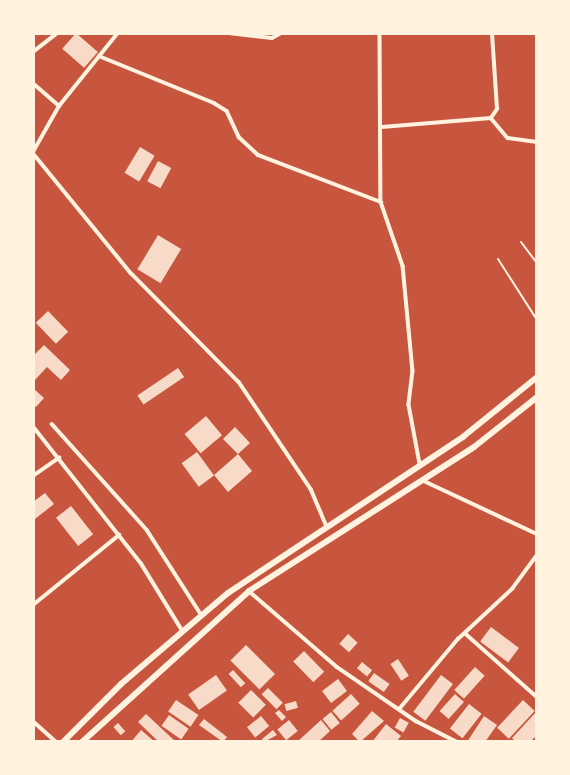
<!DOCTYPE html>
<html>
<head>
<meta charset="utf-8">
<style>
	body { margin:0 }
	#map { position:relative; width:570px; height:775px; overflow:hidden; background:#c8553d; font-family:"Sofia Sans Condensed",sans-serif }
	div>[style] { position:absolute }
	.building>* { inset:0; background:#f7dbc8; transform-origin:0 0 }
	.service>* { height:2px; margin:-1px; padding:0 1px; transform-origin:1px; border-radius:1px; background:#fff3e0 }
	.minor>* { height:3.5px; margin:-1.75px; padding:0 1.75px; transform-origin:1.75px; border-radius:1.75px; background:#fff3e0 }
	.primary>* { height:6px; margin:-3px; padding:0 3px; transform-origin:3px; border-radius:3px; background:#fff3e0 }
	span { translate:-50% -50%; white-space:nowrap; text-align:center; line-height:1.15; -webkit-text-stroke:6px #fff3e0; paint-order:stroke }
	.frame { position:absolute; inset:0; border:35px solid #fff3e0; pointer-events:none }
</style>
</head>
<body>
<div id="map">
	<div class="building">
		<i style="left:76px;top:33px;width:29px;height:21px;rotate:41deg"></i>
		<i style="left:140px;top:147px;width:17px;height:30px;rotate:31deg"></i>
		<i style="left:158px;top:161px;width:15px;height:23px;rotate:28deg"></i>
		<i style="left:158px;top:235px;width:27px;height:40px;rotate:31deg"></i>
		<i style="left:48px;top:311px;width:29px;height:17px;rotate:46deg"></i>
		<i style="clip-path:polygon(44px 345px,70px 370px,61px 380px,47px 367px,33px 382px,33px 356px)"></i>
		<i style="left:178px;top:368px;width:11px;height:49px;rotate:56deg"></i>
		<i style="clip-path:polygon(33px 388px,44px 398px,36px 407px,33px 404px)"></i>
		<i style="left:206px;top:416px;width:25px;height:28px;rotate:50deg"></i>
		<i style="clip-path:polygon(235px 427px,250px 443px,238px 454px,252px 471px,228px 492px,214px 475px,238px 454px,223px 439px)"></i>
		<i style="left:197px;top:452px;width:29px;height:19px;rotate:54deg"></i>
		<i style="clip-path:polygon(45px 493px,54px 504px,35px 519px,33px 502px)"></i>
		<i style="left:71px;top:506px;width:36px;height:19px;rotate:52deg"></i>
		<i style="left:491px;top:627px;width:35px;height:18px;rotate:37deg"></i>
		<i style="left:348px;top:634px;width:13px;height:13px;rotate:42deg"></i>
		<i style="left:246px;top:645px;width:41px;height:22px;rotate:45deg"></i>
		<i style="left:304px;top:651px;width:29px;height:15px;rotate:46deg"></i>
		<i style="left:398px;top:659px;width:20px;height:9px;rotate:57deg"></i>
		<i style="left:362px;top:662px;width:13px;height:8px;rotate:39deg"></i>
		<i style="left:475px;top:667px;width:13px;height:31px;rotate:42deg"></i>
		<i style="left:233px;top:670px;width:18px;height:6px;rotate:47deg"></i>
		<i style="left:374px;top:673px;width:19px;height:10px;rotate:35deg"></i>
		<i style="left:216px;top:675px;width:19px;height:34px;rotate:55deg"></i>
		<i style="left:441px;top:675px;width:15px;height:46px;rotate:37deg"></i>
		<i style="left:338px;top:679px;width:15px;height:20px;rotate:53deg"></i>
		<i style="left:268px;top:688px;width:21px;height:9px;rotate:45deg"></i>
		<i style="left:251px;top:690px;width:21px;height:18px;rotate:45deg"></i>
		<i style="left:351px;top:694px;width:13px;height:25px;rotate:48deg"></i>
		<i style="left:455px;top:694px;width:12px;height:23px;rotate:42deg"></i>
		<i style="left:176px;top:700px;width:27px;height:14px;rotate:34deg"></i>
		<i style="left:523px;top:700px;width:16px;height:38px;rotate:43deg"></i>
		<i style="left:296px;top:701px;width:7px;height:12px;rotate:74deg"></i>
		<i style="left:469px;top:704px;width:16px;height:31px;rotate:38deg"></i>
		<i style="clip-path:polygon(279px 710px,286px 717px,282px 721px,275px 713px)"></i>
		<i style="clip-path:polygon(372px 711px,384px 721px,360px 742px,352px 734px)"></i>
		<i style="clip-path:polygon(537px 711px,537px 735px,530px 742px,516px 742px,512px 738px)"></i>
		<i style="left:331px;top:712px;width:14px;height:11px;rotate:51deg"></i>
		<i style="clip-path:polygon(146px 714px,176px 742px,159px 742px,138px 722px)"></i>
		<i style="left:169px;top:715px;width:24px;height:13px;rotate:35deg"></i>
		<i style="left:261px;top:716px;width:13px;height:18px;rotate:51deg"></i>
		<i style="clip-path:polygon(484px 716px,497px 725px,485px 742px,467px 742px)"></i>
		<i style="left:400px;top:718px;width:10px;height:11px;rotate:29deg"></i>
		<i style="clip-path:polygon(204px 719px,227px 737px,223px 742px,199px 725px)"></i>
		<i style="left:289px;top:720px;width:14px;height:15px;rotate:51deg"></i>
		<i style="clip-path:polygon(321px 720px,330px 731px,318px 742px,297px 742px)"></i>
		<i style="left:118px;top:723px;width:11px;height:6px;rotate:49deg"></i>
		<i style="clip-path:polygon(386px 724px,401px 736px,396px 742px,372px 742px)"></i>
		<i style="clip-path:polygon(141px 730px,155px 742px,131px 742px)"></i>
		<i style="clip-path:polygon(273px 730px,277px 735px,264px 742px,262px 739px)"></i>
	</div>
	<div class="service">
		<i style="left:521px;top:242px;width:26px;rotate:53deg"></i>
		<i style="left:498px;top:259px;width:72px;rotate:57.4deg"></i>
	</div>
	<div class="minor">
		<i style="left:229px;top:33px;width:43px;rotate:6.6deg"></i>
		<i style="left:272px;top:38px;width:10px;rotate:-29deg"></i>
		<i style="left:380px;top:33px;width:169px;rotate:89.7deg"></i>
		<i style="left:381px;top:202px;width:68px;rotate:71deg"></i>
		<i style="left:403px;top:266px;width:105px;rotate:84.6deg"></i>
		<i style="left:413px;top:371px;width:34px;rotate:97deg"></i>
		<i style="left:409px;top:405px;width:60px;rotate:79.4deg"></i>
		<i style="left:33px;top:52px;width:31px;rotate:-38deg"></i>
		<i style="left:99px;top:56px;width:124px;rotate:22.2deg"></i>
		<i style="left:214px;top:103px;width:15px;rotate:32deg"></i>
		<i style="left:227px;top:111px;width:29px;rotate:65deg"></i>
		<i style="left:239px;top:137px;width:26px;rotate:43deg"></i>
		<i style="left:258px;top:155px;width:132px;rotate:20.9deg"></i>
		<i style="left:33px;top:83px;width:35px;rotate:41deg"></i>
		<i style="left:491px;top:118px;width:11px;rotate:-56deg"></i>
		<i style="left:497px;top:109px;width:76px;rotate:-93.8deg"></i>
		<i style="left:491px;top:118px;width:26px;rotate:50deg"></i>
		<i style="left:508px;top:138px;width:29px;rotate:8deg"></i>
		<i style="left:382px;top:127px;width:109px;rotate:-4.7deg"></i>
		<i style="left:33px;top:152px;width:53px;rotate:-60.5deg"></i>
		<i style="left:59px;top:106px;width:94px;rotate:-51.1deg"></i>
		<i style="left:33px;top:153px;width:155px;rotate:50.8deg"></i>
		<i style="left:131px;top:273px;width:153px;rotate:45.3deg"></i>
		<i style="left:239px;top:382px;width:129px;rotate:56.1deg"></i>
		<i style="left:311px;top:489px;width:39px;rotate:67deg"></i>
		<i style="left:52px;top:424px;width:142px;rotate:48.1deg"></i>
		<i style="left:147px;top:530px;width:100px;rotate:57.3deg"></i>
		<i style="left:33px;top:426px;width:174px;rotate:51.8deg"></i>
		<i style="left:141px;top:563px;width:79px;rotate:58.5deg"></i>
		<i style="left:33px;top:476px;width:32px;rotate:-35deg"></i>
		<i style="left:424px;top:481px;width:125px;rotate:25.1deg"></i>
		<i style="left:249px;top:591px;width:116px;rotate:40.8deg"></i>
		<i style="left:337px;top:667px;width:96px;rotate:34.4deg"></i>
		<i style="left:416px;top:721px;width:46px;rotate:27.1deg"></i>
		<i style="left:33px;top:605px;width:111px;rotate:-39.1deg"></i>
		<i style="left:466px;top:634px;width:95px;rotate:41.6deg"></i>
		<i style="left:400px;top:708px;width:90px;rotate:-50deg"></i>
		<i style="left:458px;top:639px;width:74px;rotate:-42.8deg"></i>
		<i style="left:512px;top:589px;width:42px;rotate:-53.7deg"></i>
		<i style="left:33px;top:721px;width:31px;rotate:42deg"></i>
	</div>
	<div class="primary">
		<i style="left:63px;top:742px;width:82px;rotate:-45deg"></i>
		<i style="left:121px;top:684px;width:140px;rotate:-40.4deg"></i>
		<i style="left:228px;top:593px;width:283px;rotate:-33.6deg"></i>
		<i style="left:464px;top:436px;width:94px;rotate:-38.9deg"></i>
		<i style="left:82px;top:742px;width:225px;rotate:-42.1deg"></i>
		<i style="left:249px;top:591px;width:267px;rotate:-32.6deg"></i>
		<i style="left:474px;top:447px;width:80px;rotate:-38.4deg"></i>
	</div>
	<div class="frame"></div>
</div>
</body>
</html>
